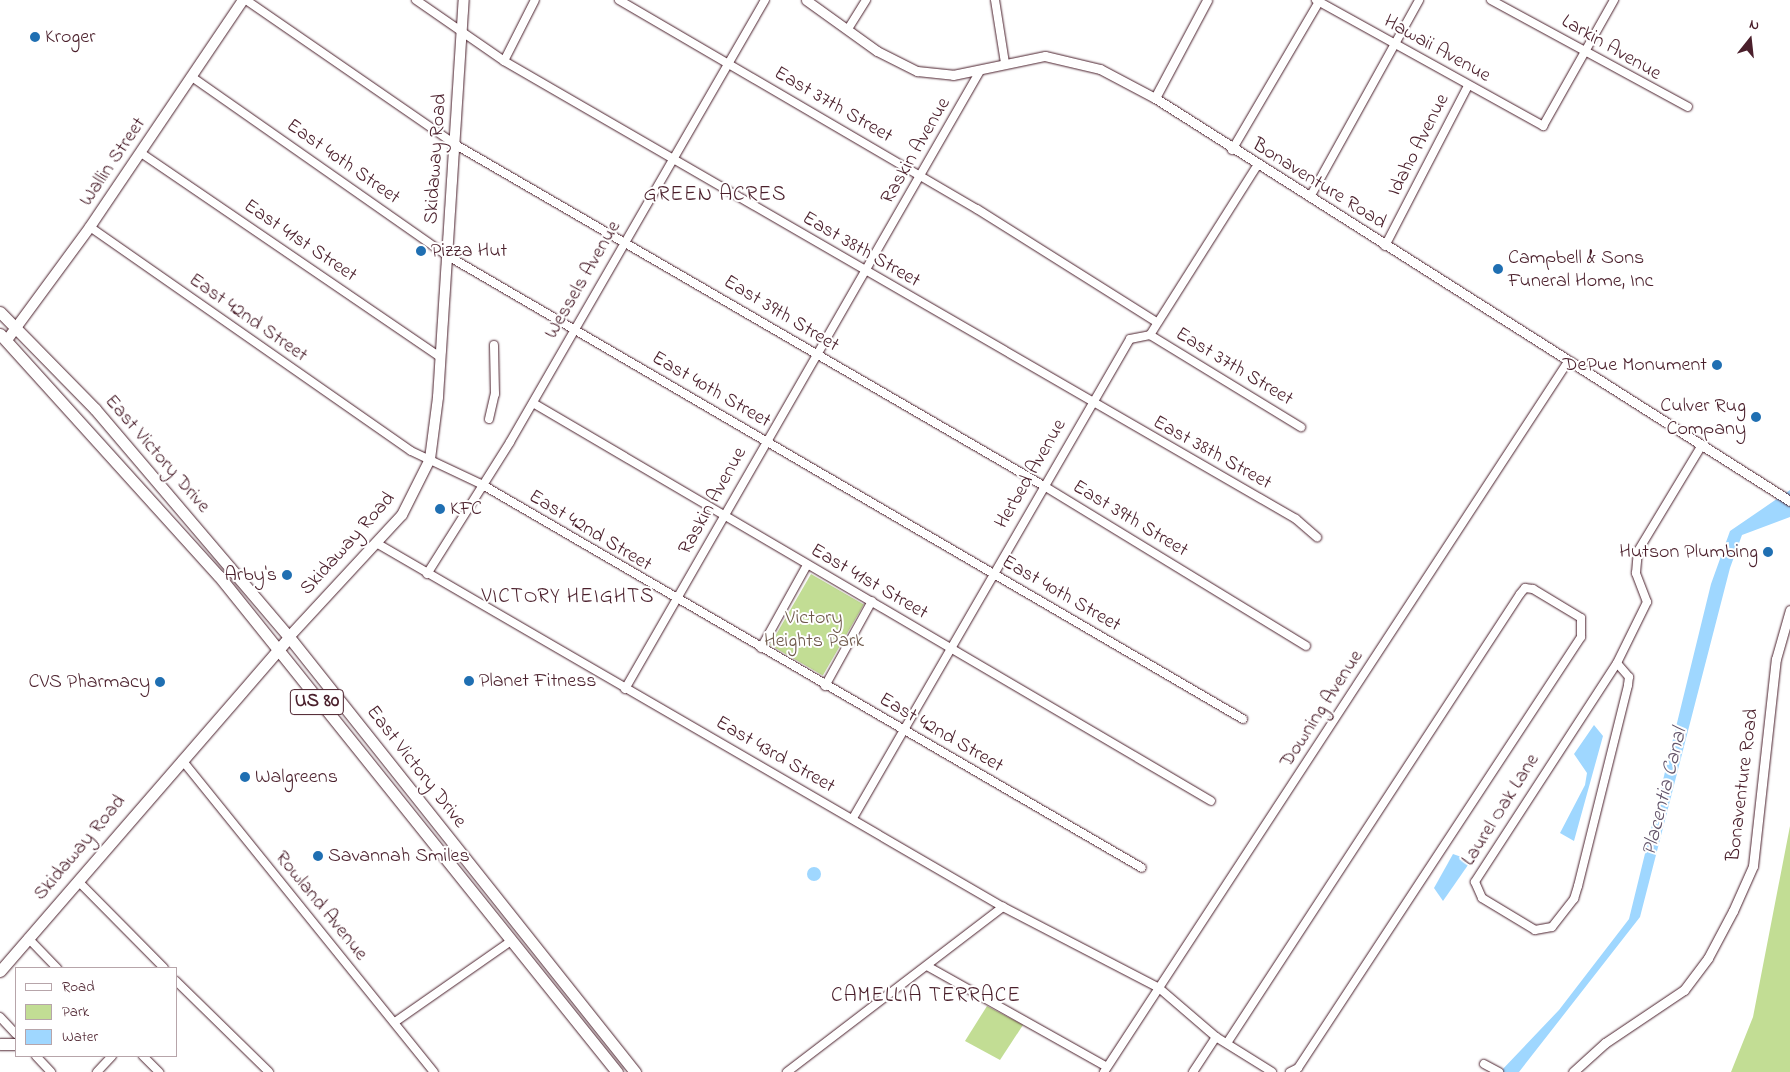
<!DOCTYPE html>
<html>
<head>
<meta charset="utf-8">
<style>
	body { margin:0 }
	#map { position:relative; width:1790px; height:1072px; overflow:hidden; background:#fff; font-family:"Indie Flower",sans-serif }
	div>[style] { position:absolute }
	.green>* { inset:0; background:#c2dd94; transform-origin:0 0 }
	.water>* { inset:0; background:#9fd7ff }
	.round { border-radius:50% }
	.roads { filter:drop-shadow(0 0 1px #4a1f2b) drop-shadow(0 0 1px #4a1f2b) }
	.minor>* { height:8px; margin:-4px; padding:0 4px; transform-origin:4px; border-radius:4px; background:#fff }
	.tertiary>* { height:9px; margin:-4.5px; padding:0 4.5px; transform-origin:4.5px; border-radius:4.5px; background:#fff }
	.secondary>* { height:10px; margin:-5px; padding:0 5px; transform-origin:5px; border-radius:5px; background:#fff }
	.primary>* { height:11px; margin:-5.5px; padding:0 5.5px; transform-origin:5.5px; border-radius:5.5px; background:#fff }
	.dots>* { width:14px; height:14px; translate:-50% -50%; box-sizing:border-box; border:2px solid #fff; border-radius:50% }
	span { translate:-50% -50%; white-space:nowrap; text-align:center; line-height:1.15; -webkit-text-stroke:4px #fff; paint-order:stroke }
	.shield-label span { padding:1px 4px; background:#fff; border:1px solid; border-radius:4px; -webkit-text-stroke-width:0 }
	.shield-label { font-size:19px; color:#4a1f2b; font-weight:700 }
	.poi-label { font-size:20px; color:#4a1f2b }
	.left { translate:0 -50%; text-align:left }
	.right { translate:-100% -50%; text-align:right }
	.street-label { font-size:20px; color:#4a1f2b }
	.park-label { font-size:20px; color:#6e584a }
	.neighbourhood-label { font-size:21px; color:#4a1f2b; letter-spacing:1px }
	.water-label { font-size:21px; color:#64566b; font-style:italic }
	.legend { position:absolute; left:15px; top:967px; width:162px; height:90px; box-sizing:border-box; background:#fff; border:1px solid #b7a5aa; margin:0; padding:6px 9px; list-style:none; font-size:15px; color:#4a1f2b }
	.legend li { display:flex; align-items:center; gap:10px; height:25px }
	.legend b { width:25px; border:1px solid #b7a5aa }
	.north { position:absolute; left:1725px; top:15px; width:50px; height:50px; -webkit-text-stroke:4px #fff; paint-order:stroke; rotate:16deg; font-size:14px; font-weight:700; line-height:20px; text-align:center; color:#4a1f2b }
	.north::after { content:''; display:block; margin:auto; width:18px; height:22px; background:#4a1f2b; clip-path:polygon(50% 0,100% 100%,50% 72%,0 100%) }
</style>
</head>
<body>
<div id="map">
	<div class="green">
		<i style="left:811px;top:574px;width:61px;height:82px;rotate:30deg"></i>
		<i style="clip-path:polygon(1790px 826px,1790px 1072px,1731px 1072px,1753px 1017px)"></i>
		<i style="clip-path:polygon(987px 1006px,1023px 1025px,1000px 1060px,965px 1041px)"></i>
	</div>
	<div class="water">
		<i style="clip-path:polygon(1790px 490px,1790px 517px,1742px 535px,1730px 568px,1640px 917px,1519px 1072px,1500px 1072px,1559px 1010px,1629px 919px,1711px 584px,1730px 531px)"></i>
		<i style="clip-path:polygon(1594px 725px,1603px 736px,1574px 841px,1560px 833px,1585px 785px,1587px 773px,1574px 754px)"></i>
		<i style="clip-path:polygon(1453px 854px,1467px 859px,1468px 865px,1443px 901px,1434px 888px)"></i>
		<i class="round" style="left:807px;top:867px;width:14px;height:14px"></i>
	</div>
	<div class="roads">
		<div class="minor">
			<i style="left:246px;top:0;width:255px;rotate:34.6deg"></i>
			<i style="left:456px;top:145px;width:680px;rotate:30.11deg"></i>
			<i style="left:1044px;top:486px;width:307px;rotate:31.4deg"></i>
			<i style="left:416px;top:0;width:107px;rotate:34.7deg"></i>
			<i style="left:504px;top:61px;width:915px;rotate:30.04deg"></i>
			<i style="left:1296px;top:519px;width:28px;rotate:41deg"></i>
			<i style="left:619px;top:0;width:415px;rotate:30.3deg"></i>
			<i style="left:977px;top:209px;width:210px;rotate:32.2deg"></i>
			<i style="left:995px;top:0;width:64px;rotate:81deg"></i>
			<i style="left:1316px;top:0;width:260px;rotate:29deg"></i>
			<i style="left:1543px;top:126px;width:145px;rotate:-60.6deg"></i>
			<i style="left:1491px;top:0;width:224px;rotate:28.5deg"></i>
			<i style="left:848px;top:29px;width:34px;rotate:-58deg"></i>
			<i style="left:504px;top:61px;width:68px;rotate:-63.1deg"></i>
			<i style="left:192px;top:77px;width:312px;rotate:35deg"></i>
			<i style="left:448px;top:256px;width:920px;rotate:30.22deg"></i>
			<i style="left:1232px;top:150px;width:172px;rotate:-59.6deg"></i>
			<i style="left:141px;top:153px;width:362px;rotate:34.3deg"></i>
			<i style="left:1310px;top:197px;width:225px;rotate:-61deg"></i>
			<i style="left:90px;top:227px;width:391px;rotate:34.9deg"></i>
			<i style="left:411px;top:451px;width:77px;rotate:25.2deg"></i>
			<i style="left:481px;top:484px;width:764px;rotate:30.15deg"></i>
			<i style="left:1385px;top:246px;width:180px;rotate:-62.6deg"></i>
			<i style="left:1150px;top:335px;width:177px;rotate:31.4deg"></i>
			<i style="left:533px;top:403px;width:786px;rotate:30.41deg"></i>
			<i style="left:489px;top:419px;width:26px;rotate:-77deg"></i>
			<i style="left:495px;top:394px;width:49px;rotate:-91.2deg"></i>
			<i style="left:378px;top:544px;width:723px;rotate:30.15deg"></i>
			<i style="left:1003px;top:907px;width:176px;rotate:27.4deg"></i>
			<i style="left:1159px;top:988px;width:75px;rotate:40.7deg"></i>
			<i style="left:1216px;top:1037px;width:66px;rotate:32deg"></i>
			<i style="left:427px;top:574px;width:156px;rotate:-57.8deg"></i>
			<i style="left:510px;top:442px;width:510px;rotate:-60.02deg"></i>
			<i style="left:761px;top:648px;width:95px;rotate:-61deg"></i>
			<i style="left:1617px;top:663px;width:261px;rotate:123deg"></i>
			<i style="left:1475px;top:882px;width:17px;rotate:66deg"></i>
			<i style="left:1482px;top:898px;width:62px;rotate:31.1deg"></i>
			<i style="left:1535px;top:930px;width:17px;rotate:-10deg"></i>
			<i style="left:1552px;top:927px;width:36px;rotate:-52deg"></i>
			<i style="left:1574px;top:899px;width:14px;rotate:-73deg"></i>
			<i style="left:1578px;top:886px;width:207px;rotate:-76deg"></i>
			<i style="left:1628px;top:685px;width:8px;rotate:-83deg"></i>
			<i style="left:1629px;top:677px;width:18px;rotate:-131deg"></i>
			<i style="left:1617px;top:663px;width:68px;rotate:-63.8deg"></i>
			<i style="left:1647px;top:602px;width:31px;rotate:-111deg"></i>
			<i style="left:1636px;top:573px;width:22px;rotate:-85deg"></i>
			<i style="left:1638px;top:551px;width:124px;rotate:-58.9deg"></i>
			<i style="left:825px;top:686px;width:97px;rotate:-61.1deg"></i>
			<i style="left:625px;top:689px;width:713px;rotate:-60.13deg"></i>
			<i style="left:182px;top:760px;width:401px;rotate:51.1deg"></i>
			<i style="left:853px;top:818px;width:553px;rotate:-59.96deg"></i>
			<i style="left:1130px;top:339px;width:20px;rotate:-11deg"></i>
			<i style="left:1150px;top:335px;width:200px;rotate:-57.7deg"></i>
			<i style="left:78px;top:881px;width:122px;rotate:45.3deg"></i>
			<i style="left:28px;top:938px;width:42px;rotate:46deg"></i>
			<i style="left:927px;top:966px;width:206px;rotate:29.3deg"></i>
			<i style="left:176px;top:981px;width:130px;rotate:44.4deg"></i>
			<i style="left:0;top:1017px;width:23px;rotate:47deg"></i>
			<i style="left:395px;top:1022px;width:141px;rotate:-34.9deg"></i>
			<i style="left:1227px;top:1043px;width:536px;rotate:-56.87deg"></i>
			<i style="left:1520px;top:594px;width:8px;rotate:-50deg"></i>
			<i style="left:1525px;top:588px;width:8px;rotate:7deg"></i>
			<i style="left:1533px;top:589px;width:56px;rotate:31.1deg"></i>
			<i style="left:1581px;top:618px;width:19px;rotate:90deg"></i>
			<i style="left:1581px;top:637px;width:516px;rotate:123.29deg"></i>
			<i style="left:1298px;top:1068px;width:9px;rotate:153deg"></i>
			<i style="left:36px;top:1056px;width:22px;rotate:47deg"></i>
			<i style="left:143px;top:1056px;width:23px;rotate:45deg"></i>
			<i style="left:1484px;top:1064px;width:17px;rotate:28deg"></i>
			<i style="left:97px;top:1072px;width:22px;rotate:-47deg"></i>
			<i style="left:787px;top:1072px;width:272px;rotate:-37.4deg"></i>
			<i style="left:1104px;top:1072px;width:847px;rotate:-56.85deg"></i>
			<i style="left:1193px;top:1072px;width:42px;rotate:-56.7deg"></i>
		</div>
		<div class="tertiary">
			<i style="left:806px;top:0;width:87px;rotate:35.7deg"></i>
			<i style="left:877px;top:51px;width:45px;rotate:26.6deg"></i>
			<i style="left:917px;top:71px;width:36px;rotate:6deg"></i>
			<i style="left:953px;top:75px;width:94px;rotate:-11.7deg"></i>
			<i style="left:1045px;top:56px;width:57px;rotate:13.3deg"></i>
			<i style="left:1100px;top:69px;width:62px;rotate:27.8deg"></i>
			<i style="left:1155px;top:98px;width:752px;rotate:32.4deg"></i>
			<i style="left:1155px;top:98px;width:111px;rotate:-62deg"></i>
			<i style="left:1573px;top:1072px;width:43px;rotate:-42.2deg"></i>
			<i style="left:1605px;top:1043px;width:95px;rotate:-33.9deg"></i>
			<i style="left:1684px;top:990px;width:40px;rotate:-53deg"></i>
			<i style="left:1708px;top:958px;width:53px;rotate:-62deg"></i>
			<i style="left:1733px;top:911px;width:49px;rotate:-66deg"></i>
			<i style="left:1753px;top:866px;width:208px;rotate:-83.7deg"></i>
			<i style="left:1776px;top:659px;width:51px;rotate:-74.1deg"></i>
		</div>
		<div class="secondary">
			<i style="left:7px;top:340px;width:140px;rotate:-53.7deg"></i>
			<i style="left:90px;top:227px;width:274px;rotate:-56deg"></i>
			<i style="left:289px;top:637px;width:166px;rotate:-47.2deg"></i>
			<i style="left:402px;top:515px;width:63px;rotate:-63.4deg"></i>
			<i style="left:430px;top:459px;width:63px;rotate:-82.6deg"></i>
			<i style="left:438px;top:397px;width:398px;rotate:-86.3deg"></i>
		</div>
		<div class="primary">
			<i style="left:0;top:312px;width:136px;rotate:45.6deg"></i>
			<i style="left:95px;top:409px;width:299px;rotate:49.6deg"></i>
			<i style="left:289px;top:637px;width:556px;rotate:51.5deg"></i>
			<i style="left:0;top:334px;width:326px;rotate:47.9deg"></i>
			<i style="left:219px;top:576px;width:636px;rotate:51.26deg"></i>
			<i style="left:0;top:971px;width:442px;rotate:-49.1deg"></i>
			<i style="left:0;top:1044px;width:16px"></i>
		</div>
	</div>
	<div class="dots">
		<i style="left:35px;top:37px;background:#1f6fb2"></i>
		<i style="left:421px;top:251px;background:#1f6fb2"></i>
		<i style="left:1498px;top:269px;background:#1f6fb2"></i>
		<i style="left:1717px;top:365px;background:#1f6fb2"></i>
		<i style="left:1756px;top:417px;background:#1f6fb2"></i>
		<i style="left:440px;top:509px;background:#1f6fb2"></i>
		<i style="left:1768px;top:552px;background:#1f6fb2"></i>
		<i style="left:287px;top:575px;background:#1f6fb2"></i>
		<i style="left:469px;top:681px;background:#1f6fb2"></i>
		<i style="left:160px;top:682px;background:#1f6fb2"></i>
		<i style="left:245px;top:777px;background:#1f6fb2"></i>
		<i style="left:318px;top:856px;background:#1f6fb2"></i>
	</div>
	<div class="shield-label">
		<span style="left:317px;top:702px">US 80</span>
	</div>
	<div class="poi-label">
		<span class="left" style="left:45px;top:37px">Kroger</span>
		<span class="left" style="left:431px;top:251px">Pizza Hut</span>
		<span class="left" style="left:1508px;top:270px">Campbell &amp; Sons<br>Funeral Home, Inc</span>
		<span class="right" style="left:1707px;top:365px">DePue Monument</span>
		<span class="right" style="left:1746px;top:418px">Culver Rug<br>Company</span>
		<span class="left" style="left:450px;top:509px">KFC</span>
		<span class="right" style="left:1758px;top:552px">Hutson Plumbing</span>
		<span class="right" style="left:277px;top:575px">Arby's</span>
		<span class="left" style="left:479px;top:681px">Planet Fitness</span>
		<span class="right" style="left:150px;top:682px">CVS Pharmacy</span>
		<span class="left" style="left:255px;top:777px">Walgreens</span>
		<span class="left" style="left:328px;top:856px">Savannah Smiles</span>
	</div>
	<div class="street-label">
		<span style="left:1611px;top:48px;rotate:30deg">Larkin Avenue</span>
		<span style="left:1437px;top:49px;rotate:29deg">Hawaii Avenue</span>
		<span style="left:833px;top:105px;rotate:30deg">East 37th Street</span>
		<span style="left:1419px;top:145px;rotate:-63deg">Idaho Avenue</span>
		<span style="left:916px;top:151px;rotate:-60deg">Raskin Avenue</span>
		<span style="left:436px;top:159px;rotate:-86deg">Skidaway Road</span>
		<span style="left:113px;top:162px;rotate:-56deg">Wallin Street</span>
		<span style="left:343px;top:162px;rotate:35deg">East 40th Street</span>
		<span style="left:1319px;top:184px;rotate:32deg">Bonaventure Road</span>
		<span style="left:300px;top:241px;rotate:34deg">East 41st Street</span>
		<span style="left:861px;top:250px;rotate:30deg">East 38th Street</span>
		<span style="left:583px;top:280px;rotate:-60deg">Wessels Avenue</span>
		<span style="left:781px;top:314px;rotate:31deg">East 39th Street</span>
		<span style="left:248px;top:318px;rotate:35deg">East 42nd Street</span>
		<span style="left:1234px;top:367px;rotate:31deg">East 37th Street</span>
		<span style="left:711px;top:390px;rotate:30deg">East 40th Street</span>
		<span style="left:1212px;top:453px;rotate:29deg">East 38th Street</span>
		<span style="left:157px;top:454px;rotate:49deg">East Victory Drive</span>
		<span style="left:1031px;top:474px;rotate:-60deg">Herbed Avenue</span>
		<span style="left:713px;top:501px;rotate:-61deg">Raskin Avenue</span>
		<span style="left:1130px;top:519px;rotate:31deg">East 39th Street</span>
		<span style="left:590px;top:531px;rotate:31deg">East 42nd Street</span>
		<span style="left:348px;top:544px;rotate:-48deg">Skidaway Road</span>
		<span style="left:869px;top:582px;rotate:30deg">East 41st Street</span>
		<span style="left:1061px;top:594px;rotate:30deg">East 40th Street</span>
		<span style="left:1322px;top:709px;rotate:-57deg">Downing Avenue</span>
		<span style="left:941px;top:733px;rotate:30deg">East 42nd Street</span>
		<span style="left:775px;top:755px;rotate:30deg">East 43rd Street</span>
		<span style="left:416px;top:767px;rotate:52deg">East Victory Drive</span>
		<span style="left:1743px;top:785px;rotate:-83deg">Bonaventure Road</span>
		<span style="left:1501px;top:810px;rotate:-58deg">Laurel Oak Lane</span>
		<span style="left:80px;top:848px;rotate:-50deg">Skidaway Road</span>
		<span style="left:321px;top:906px;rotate:51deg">Rowland Avenue</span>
	</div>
	<div class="park-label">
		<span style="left:814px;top:630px">Victory<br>Heights Park</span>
	</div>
	<div class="neighbourhood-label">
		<span style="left:715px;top:195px">GREEN ACRES</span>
		<span style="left:568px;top:597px">VICTORY HEIGHTS</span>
		<span style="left:926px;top:996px">CAMELLIA TERRACE</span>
	</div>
	<div class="water-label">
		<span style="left:1665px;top:792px;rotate:-76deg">Placentia Canal</span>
	</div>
	<ul class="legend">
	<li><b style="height:6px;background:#fff"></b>Road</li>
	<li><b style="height:14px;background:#c2dd94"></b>Park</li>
	<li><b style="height:14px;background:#9fd7ff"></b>Water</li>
	</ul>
	<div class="north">N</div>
</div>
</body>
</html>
